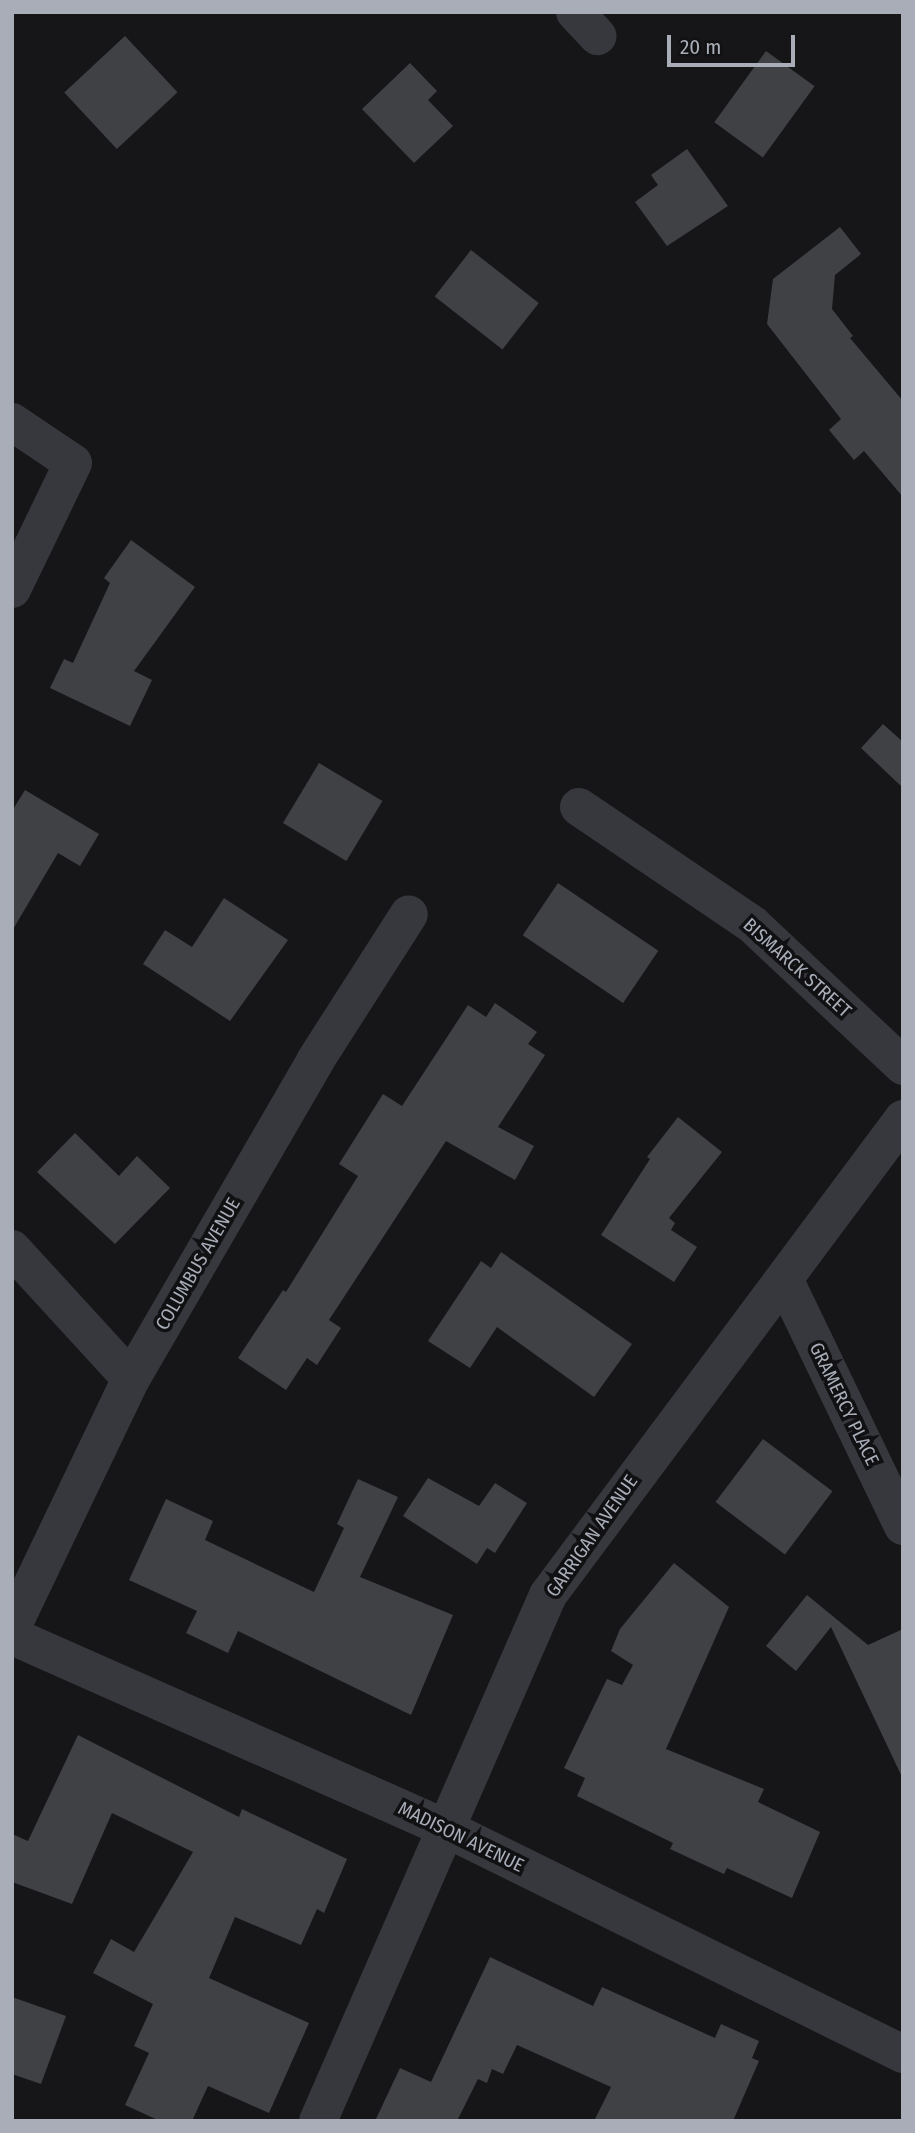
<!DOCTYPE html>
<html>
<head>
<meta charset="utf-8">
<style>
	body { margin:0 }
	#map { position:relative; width:915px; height:2133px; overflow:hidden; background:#161618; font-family:"Fira Sans Condensed",sans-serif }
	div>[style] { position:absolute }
	.building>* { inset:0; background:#404145; transform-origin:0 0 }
	.minor>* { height:38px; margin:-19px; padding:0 19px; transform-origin:19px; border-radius:19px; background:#37383d }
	span { translate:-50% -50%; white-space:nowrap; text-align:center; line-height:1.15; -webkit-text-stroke:7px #111113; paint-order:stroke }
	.street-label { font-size:19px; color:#a8adb8 }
	.frame { position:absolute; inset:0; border:14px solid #a8adb8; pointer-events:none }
	.scale { position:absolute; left:667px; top:35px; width:128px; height:32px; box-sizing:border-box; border:4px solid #a8adb8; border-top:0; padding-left:9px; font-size:21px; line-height:24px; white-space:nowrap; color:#a8adb8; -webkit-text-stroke:5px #111113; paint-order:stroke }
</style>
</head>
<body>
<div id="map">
	<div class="building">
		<i style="left:125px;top:36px;width:77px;height:83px;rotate:47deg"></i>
		<i style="left:766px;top:51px;width:60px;height:88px;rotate:36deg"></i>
		<i style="clip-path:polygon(410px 63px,437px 91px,428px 100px,453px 126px,414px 163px,362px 109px)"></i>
		<i style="clip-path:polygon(687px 149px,728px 206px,667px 246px,635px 202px,658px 185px,651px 175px)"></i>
		<i style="clip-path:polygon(840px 227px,861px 254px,835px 275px,832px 309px,853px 336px,850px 338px,903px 401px,903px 497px,864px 451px,854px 460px,829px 430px,841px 419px,767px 324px,773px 279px)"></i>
		<i style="left:471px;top:250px;width:86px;height:59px;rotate:38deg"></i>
		<i style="clip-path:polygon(131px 540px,195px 587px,134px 671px,152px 680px,130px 726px,50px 688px,64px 659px,73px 663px,110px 583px,104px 578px)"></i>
		<i style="clip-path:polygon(883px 724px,903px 742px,903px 788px,861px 748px)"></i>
		<i style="left:319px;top:763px;width:74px;height:70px;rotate:31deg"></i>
		<i style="clip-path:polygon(25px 790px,99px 834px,80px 866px,58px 853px,12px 931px,12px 811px)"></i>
		<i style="left:558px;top:883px;width:121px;height:63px;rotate:34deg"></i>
		<i style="clip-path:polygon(224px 898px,288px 940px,230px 1021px,143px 964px,165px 930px,192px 947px)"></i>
		<i style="clip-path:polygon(495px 1003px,537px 1032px,528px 1044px,545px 1055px,498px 1127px,534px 1146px,515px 1180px,446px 1141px,329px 1320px,341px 1328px,317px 1365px,307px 1358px,286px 1390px,238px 1358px,283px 1290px,286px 1292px,358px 1176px,339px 1164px,383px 1094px,402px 1106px,468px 1005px,486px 1017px)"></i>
		<i style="clip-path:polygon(678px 1117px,722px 1152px,669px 1218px,675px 1223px,671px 1230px,697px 1247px,674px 1282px,601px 1235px,650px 1159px,647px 1157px)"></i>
		<i style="clip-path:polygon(75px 1133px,119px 1176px,137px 1156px,170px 1188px,115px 1244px,37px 1172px)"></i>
		<i style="clip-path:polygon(501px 1252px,632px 1344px,594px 1397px,497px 1327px,470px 1368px,428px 1341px,481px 1261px,491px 1268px)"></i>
		<i style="left:763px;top:1439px;width:87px;height:79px;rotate:37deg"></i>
		<i style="clip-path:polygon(428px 1478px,479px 1506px,495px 1483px,527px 1503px,495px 1553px,487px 1548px,477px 1564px,403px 1516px)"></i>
		<i style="clip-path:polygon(358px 1479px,398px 1497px,360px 1577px,453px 1615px,411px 1715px,238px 1631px,228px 1653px,186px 1633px,197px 1611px,129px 1580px,166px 1499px,213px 1521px,205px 1540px,314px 1592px,344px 1528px,337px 1524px)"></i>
		<i style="clip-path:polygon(674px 1563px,729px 1607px,666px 1749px,764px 1789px,758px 1802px,820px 1832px,792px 1898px,727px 1868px,724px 1874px,670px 1849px,673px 1843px,577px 1796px,585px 1778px,564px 1768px,607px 1679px,622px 1685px,633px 1665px,611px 1651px,620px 1629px)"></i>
		<i style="clip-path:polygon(807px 1595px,868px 1645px,903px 1629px,903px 1779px,831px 1627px,796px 1671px,766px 1646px)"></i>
		<i style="clip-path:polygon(78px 1735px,239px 1817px,242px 1809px,347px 1859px,324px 1913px,317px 1909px,301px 1945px,235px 1917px,209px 1978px,309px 2023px,269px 2113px,208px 2086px,192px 2121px,160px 2121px,125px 2105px,149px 2053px,134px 2046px,153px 2004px,93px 1973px,111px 1939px,134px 1952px,193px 1852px,112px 1813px,72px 1904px,12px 1882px,12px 1834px,28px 1841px)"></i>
		<i style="clip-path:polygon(490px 1957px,593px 2006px,602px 1987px,715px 2038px,721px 2024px,759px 2041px,752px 2058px,759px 2061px,733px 2121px,594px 2121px,611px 2087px,517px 2045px,503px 2074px,492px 2069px,487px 2083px,478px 2079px,457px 2121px,375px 2121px,400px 2068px,431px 2082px)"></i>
		<i style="clip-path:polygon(12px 1997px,66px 2016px,41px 2084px,12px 2074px)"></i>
	</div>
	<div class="minor">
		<i style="left:575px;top:12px;width:33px;rotate:47deg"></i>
		<i style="left:12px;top:422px;width:73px;rotate:33.9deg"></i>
		<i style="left:73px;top:463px;width:140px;rotate:115.8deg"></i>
		<i style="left:579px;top:807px;width:210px;rotate:34.1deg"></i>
		<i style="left:753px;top:925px;width:206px;rotate:43.2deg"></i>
		<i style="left:12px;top:1249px;width:176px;rotate:47.5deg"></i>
		<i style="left:785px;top:1281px;width:272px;rotate:64.3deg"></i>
		<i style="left:12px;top:1627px;width:275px;rotate:-64.4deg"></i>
		<i style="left:131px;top:1379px;width:367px;rotate:-59.9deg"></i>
		<i style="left:315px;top:1061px;width:174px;rotate:-57.4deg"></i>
		<i style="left:12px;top:1636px;width:474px;rotate:23.9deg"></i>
		<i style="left:445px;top:1828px;width:511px;rotate:26.26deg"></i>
		<i style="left:318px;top:2121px;width:574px;rotate:-66.38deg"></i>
		<i style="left:548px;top:1595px;width:594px;rotate:-53.28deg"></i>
	</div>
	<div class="street-label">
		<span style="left:797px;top:968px;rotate:42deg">BISMARCK STREET</span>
		<span style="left:198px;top:1264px;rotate:-60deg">COLUMBUS AVENUE</span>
		<span style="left:844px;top:1404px;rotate:64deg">GRAMERCY PLACE</span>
		<span style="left:592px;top:1536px;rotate:-55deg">GARRIGAN AVENUE</span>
		<span style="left:461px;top:1837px;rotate:26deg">MADISON AVENUE</span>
	</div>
	<div class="frame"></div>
	<div class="scale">20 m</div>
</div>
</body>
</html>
